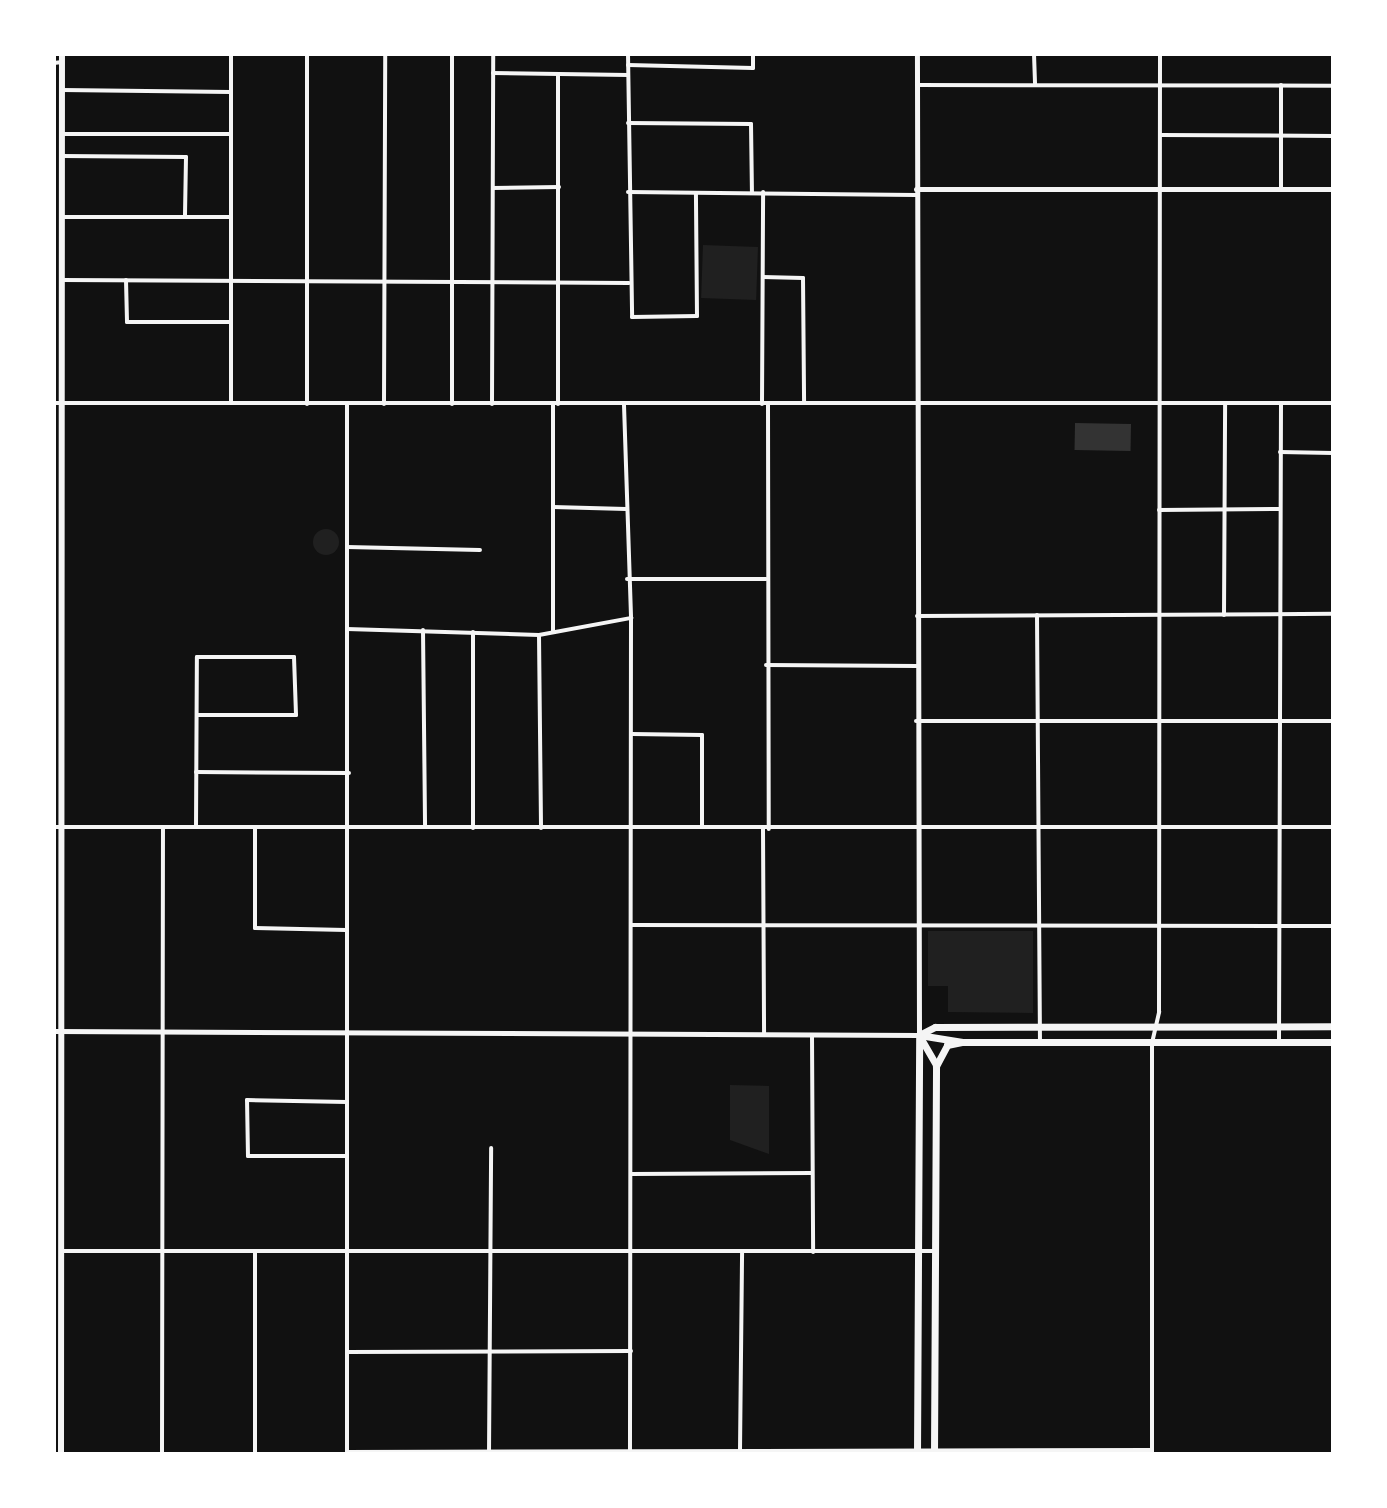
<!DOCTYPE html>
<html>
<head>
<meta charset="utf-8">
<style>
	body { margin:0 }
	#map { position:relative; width:1387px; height:1508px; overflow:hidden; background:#111; font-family:Signika,sans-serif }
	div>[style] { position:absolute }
	.green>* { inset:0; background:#202020; transform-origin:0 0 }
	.round { border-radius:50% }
	.water>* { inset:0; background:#333; transform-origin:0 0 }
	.stream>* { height:3px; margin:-1.5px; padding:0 1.5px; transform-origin:1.5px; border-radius:1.5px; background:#333 }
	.minor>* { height:4px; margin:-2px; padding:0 2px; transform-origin:2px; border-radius:2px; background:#f5f5f5 }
	.tertiary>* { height:5px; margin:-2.5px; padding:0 2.5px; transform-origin:2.5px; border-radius:2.5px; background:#f5f5f5 }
	.secondary>* { height:6px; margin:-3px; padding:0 3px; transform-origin:3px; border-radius:3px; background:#f5f5f5 }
	.primary>* { height:7px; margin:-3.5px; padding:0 3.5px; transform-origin:3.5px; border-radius:3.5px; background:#f5f5f5 }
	span { translate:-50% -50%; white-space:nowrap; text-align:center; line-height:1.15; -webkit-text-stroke:6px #fff; paint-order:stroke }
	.frame { position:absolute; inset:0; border:56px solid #fff; pointer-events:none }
</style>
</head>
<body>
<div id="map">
	<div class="green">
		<i style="left:703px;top:245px;width:55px;height:53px;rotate:2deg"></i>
		<i class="round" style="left:313px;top:529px;width:26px;height:26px"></i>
		<i style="clip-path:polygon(928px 931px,1033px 931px,1033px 1013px,948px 1012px,948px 986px,928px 986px)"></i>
		<i style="clip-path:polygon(730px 1085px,769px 1086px,769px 1154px,730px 1140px)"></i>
	</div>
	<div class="water">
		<i style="left:1075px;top:423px;width:56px;height:27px;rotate:1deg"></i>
	</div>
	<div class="stream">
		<i style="left:1181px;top:1453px;width:1px;rotate:45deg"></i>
	</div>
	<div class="minor">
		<i style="left:628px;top:54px;width:263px;rotate:89.1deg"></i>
		<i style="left:632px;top:317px;width:65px;rotate:-0.9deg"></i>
		<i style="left:697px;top:316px;width:123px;rotate:-90.5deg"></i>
		<i style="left:1034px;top:54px;width:31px;rotate:88deg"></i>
		<i style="left:54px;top:63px;width:8px;rotate:-7deg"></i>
		<i style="left:628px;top:65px;width:125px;rotate:1.4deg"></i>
		<i style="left:753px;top:68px;width:14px;rotate:-90deg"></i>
		<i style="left:493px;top:73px;width:135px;rotate:0.8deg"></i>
		<i style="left:917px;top:85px;width:416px;rotate:0.1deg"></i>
		<i style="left:62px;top:90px;width:169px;rotate:0.7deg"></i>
		<i style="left:628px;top:123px;width:123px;rotate:0.5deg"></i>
		<i style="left:751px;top:124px;width:68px;rotate:89.2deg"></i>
		<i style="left:62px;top:134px;width:169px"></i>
		<i style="left:1160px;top:135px;width:173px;rotate:0.3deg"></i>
		<i style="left:62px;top:156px;width:124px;rotate:0.5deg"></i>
		<i style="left:186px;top:157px;width:60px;rotate:91deg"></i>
		<i style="left:493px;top:188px;width:66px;rotate:-0.9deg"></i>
		<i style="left:1281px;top:189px;width:104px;rotate:-90deg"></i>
		<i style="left:628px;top:192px;width:288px;rotate:0.6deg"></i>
		<i style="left:62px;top:217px;width:169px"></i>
		<i style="left:763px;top:277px;width:40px;rotate:1.4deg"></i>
		<i style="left:803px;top:278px;width:125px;rotate:89.5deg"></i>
		<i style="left:62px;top:280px;width:567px;rotate:0.3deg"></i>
		<i style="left:126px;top:280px;width:42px;rotate:88.6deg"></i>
		<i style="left:127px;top:322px;width:103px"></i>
		<i style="left:54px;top:403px;width:1279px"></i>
		<i style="left:231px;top:403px;width:349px;rotate:-90deg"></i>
		<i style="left:307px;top:404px;width:350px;rotate:-90deg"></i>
		<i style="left:347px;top:404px;width:1050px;rotate:90deg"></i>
		<i style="left:384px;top:404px;width:350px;rotate:-89.8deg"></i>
		<i style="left:452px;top:404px;width:350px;rotate:-90deg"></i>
		<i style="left:492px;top:404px;width:350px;rotate:-89.8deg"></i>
		<i style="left:558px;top:404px;width:330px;rotate:-90deg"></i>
		<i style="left:762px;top:404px;width:212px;rotate:-89.7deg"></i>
		<i style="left:768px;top:404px;width:425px;rotate:89.9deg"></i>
		<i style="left:624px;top:405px;width:213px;rotate:88.1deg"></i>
		<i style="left:631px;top:618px;width:836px;rotate:90.07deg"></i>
		<i style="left:1280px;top:452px;width:53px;rotate:1.1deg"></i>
		<i style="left:553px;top:507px;width:73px;rotate:1.6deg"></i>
		<i style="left:1159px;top:510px;width:121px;rotate:-0.5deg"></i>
		<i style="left:347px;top:547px;width:133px;rotate:1.3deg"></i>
		<i style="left:627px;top:579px;width:139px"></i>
		<i style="left:1037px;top:615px;width:426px;rotate:89.6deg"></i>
		<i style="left:1224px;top:615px;width:212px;rotate:-89.7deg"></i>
		<i style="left:917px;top:616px;width:416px;rotate:-0.3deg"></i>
		<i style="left:347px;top:629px;width:192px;rotate:1.8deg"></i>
		<i style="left:539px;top:635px;width:94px;rotate:-10.5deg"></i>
		<i style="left:423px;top:630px;width:197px;rotate:89.4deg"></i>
		<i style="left:553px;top:631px;width:227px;rotate:-90deg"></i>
		<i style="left:473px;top:632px;width:196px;rotate:90deg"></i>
		<i style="left:539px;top:635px;width:193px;rotate:89.4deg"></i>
		<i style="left:766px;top:665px;width:151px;rotate:0.4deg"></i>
		<i style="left:916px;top:721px;width:417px"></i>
		<i style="left:632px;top:734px;width:70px;rotate:0.8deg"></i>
		<i style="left:702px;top:735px;width:92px;rotate:90deg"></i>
		<i style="left:196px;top:772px;width:153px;rotate:0.4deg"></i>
		<i style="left:54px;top:827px;width:1279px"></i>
		<i style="left:196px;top:827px;width:170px;rotate:-89.7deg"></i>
		<i style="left:197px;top:657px;width:97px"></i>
		<i style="left:294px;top:657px;width:58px;rotate:88deg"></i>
		<i style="left:296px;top:715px;width:99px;rotate:180deg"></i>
		<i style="left:255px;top:827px;width:101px;rotate:90deg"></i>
		<i style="left:255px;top:928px;width:91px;rotate:1.3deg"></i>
		<i style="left:763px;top:829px;width:206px;rotate:89.7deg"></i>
		<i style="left:631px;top:925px;width:702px;rotate:0.08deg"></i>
		<i style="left:812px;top:1035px;width:217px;rotate:89.7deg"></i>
		<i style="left:1279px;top:1040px;width:637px;rotate:-89.82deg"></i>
		<i style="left:346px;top:1156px;width:98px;rotate:180deg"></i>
		<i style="left:248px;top:1156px;width:56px;rotate:-91deg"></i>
		<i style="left:247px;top:1100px;width:100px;rotate:1.1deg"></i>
		<i style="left:631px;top:1174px;width:181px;rotate:-0.3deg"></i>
		<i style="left:62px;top:1251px;width:873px"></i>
		<i style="left:255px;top:1252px;width:202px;rotate:90deg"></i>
		<i style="left:347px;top:1352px;width:284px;rotate:-0.2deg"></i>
		<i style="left:740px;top:1451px;width:199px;rotate:-89.4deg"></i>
		<i style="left:347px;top:1452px;width:805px;rotate:-0.14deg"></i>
		<i style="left:162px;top:1454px;width:627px;rotate:-89.91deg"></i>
		<i style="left:489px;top:1454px;width:306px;rotate:-89.6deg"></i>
		<i style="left:1152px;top:1454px;width:411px;rotate:-90deg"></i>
		<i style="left:1152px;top:1043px;width:32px;rotate:-77deg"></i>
		<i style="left:1159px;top:1012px;width:958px;rotate:-89.94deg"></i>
	</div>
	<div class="tertiary">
		<i style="left:916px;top:189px;width:417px"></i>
		<i style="left:54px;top:1031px;width:865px;rotate:0.26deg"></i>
		<i style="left:919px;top:1035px;width:981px;rotate:-90.12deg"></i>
	</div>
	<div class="secondary">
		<i style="left:61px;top:1454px;width:1400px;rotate:-89.96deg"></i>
	</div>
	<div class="primary">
		<i style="left:919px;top:1035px;width:18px;rotate:-27deg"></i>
		<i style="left:935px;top:1027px;width:398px;rotate:-0.1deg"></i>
		<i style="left:919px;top:1035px;width:44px;rotate:9.2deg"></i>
		<i style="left:962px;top:1042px;width:371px"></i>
		<i style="left:920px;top:1037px;width:32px;rotate:60deg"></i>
		<i style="left:917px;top:1454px;width:419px;rotate:-89.7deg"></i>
		<i style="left:934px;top:1454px;width:388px;rotate:-89.7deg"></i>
		<i style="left:936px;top:1066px;width:24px;rotate:-62deg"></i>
		<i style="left:947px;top:1045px;width:15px;rotate:-11deg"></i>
	</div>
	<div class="frame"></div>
</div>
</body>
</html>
